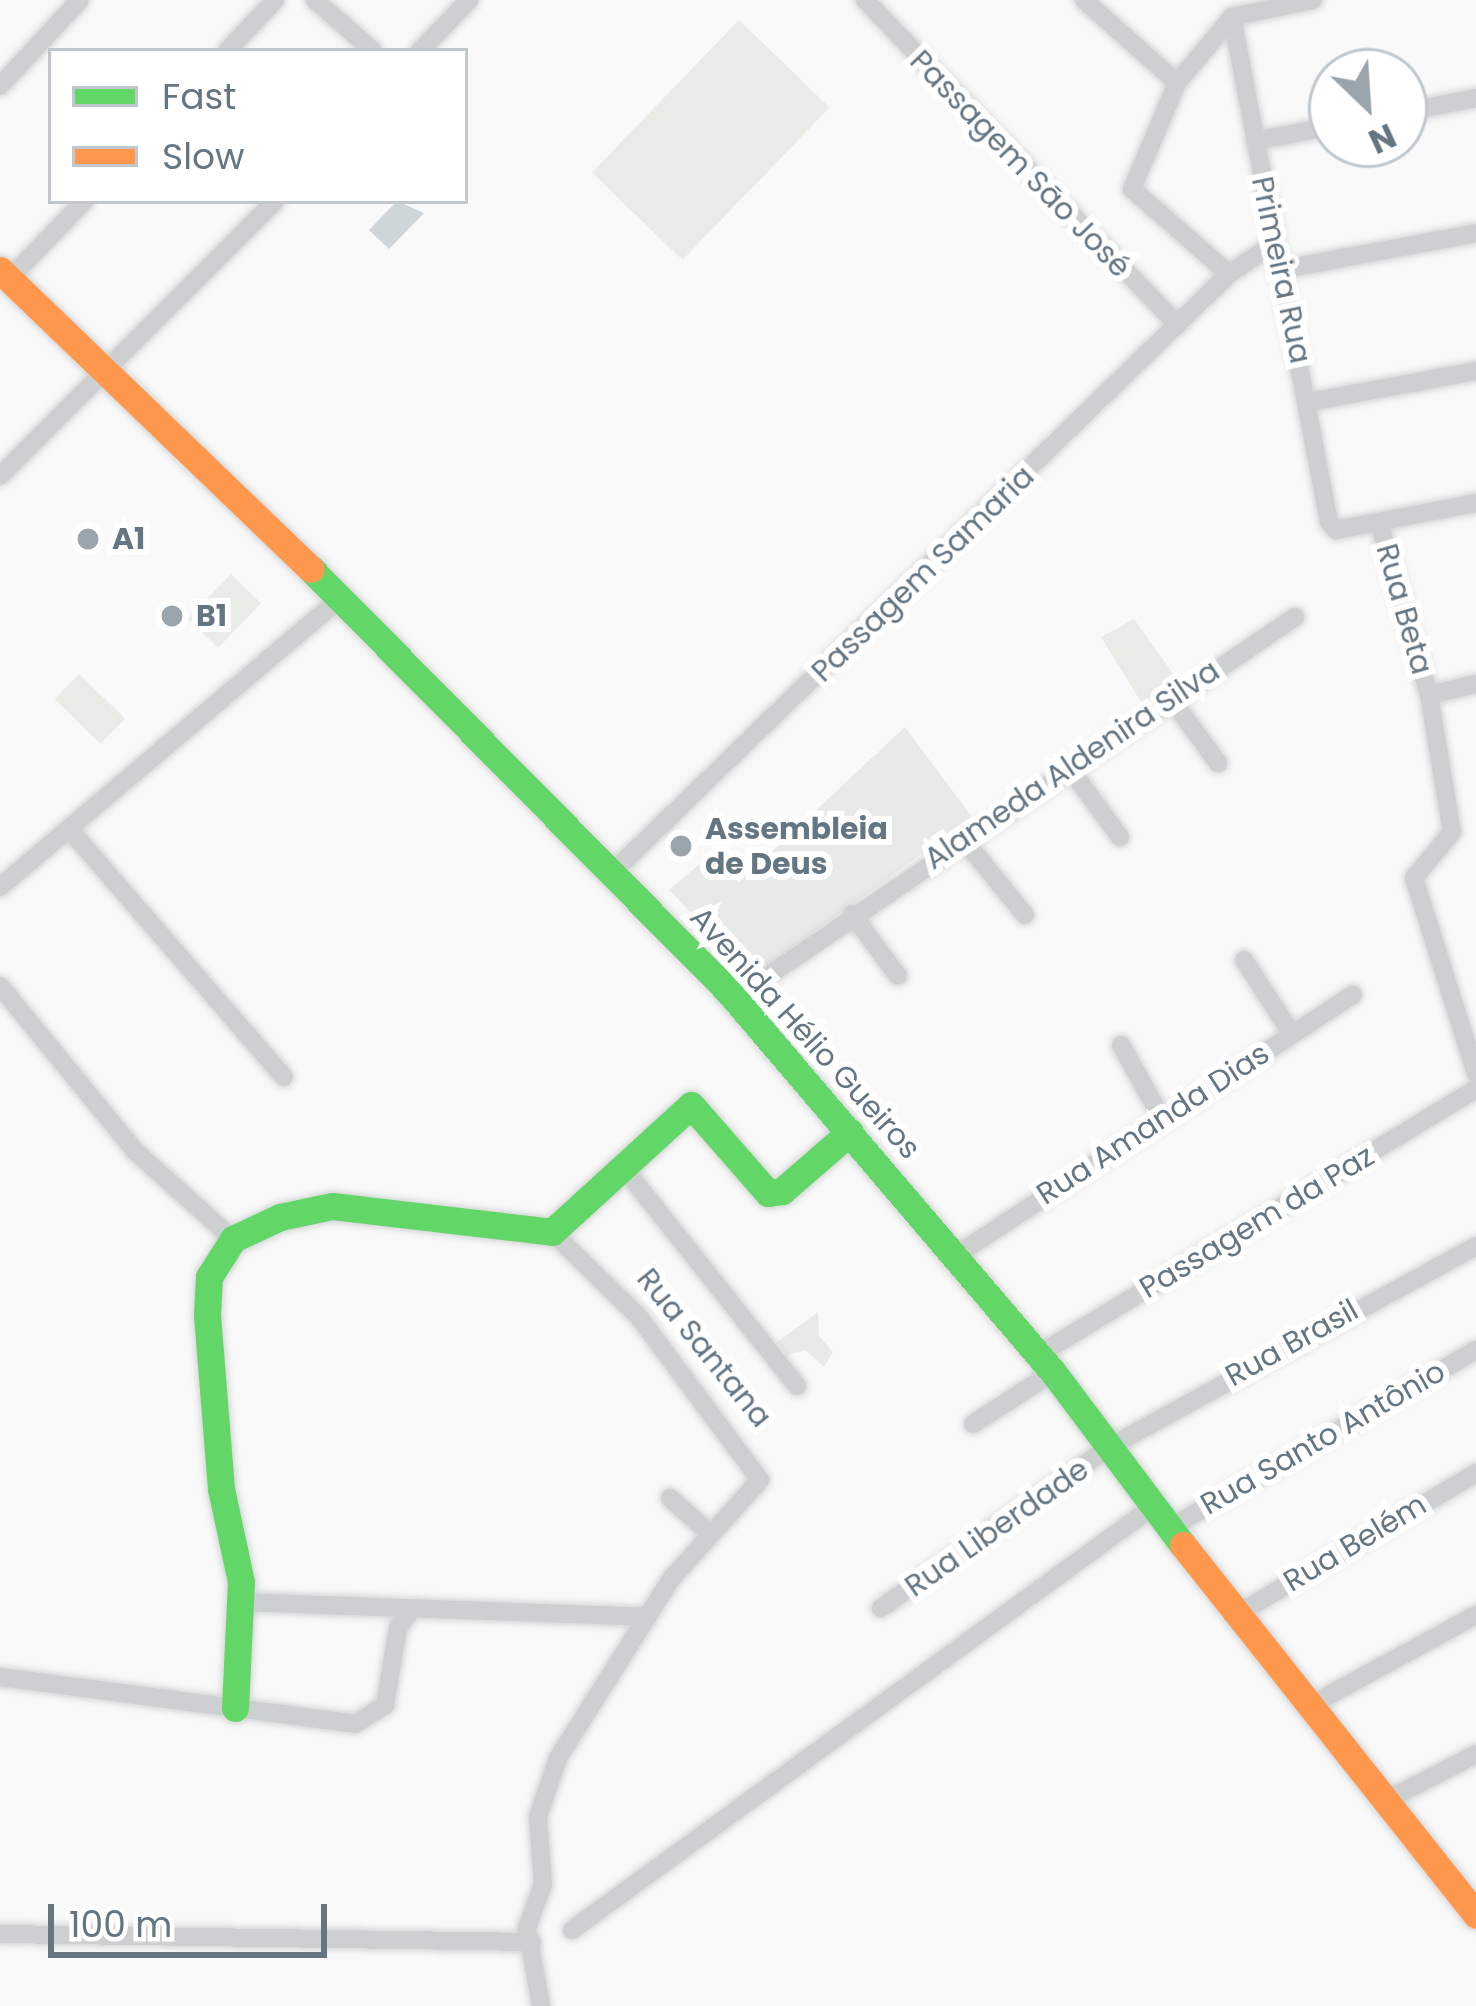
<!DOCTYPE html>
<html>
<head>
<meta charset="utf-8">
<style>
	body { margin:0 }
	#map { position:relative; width:1476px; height:2006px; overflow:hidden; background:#f9f9f9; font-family:Poppins,sans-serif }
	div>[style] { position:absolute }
	.built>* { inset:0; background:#e8e9e9 }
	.green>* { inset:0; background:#e8ebe6; transform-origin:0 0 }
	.water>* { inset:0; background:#ced6d9 }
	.roads { filter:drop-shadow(0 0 3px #d5d6d7) drop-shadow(0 0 3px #d5d6d7) }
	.street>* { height:18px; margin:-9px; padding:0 9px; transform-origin:9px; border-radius:9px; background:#cecfd0 }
	.fast>* { height:27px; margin:-13.5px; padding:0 13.5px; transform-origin:13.5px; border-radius:13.5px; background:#63d668 }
	.slow>* { height:27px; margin:-13.5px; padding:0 13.5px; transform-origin:13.5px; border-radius:13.5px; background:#ff974d }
	.dots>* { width:33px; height:33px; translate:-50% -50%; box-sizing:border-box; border:6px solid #fff; border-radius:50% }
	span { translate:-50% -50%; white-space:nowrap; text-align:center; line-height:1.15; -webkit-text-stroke:12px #fff; paint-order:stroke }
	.street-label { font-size:30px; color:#657683 }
	.poi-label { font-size:30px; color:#657683; font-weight:700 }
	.left { translate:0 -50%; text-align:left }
	.legend { position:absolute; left:48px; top:48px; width:420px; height:156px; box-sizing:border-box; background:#fff; border:3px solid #c1c8cd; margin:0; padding:15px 21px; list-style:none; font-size:36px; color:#657683 }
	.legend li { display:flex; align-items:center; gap:24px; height:60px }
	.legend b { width:60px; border:3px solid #c1c8cd }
	.north { position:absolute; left:1308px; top:48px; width:120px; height:120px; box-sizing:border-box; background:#fff; border:3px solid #c1c8cd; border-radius:50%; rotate:155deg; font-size:33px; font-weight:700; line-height:48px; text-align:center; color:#657683 }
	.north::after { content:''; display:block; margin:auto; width:42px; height:54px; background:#99a4ac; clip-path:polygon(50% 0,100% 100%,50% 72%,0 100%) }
	.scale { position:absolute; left:48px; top:1904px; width:279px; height:54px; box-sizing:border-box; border:6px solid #657683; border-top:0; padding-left:15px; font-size:36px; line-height:42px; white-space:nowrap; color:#657683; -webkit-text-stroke:9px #fff; paint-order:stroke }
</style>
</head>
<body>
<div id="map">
	<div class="built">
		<i style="clip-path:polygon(905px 727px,972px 817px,752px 977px,669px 890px,709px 856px,739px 882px)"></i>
		<i style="clip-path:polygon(818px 1312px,819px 1336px,833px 1352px,824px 1367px,805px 1350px,787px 1355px,776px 1343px)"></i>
	</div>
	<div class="green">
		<i style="left:739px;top:20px;width:126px;height:212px;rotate:44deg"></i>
		<i style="left:231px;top:574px;width:42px;height:62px;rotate:44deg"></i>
		<i style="clip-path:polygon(1134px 619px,1179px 682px,1144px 707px,1101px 637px)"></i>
		<i style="left:79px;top:674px;width:64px;height:35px;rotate:44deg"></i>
	</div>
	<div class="water">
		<i style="clip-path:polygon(397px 201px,424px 213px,389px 249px,369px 230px)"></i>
	</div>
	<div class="roads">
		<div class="street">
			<i style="left:315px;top:0;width:77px;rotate:41.3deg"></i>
			<i style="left:865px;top:0;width:451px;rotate:46.1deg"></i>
			<i style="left:1084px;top:0;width:125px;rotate:41.7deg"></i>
			<i style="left:1232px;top:17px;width:514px;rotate:79.13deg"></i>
			<i style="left:1329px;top:522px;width:11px;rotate:49deg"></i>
			<i style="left:1336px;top:530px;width:143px;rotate:-10.9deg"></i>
			<i style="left:227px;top:51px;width:70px;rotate:-46.7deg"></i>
			<i style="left:420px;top:51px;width:71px;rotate:-46.1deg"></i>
			<i style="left:0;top:86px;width:117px;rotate:-47.1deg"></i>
			<i style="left:1404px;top:112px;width:73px;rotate:-11deg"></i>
			<i style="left:1255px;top:141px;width:78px;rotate:-11deg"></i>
			<i style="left:1279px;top:270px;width:200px;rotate:-10.6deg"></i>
			<i style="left:1229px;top:274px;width:129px;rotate:-138.8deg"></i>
			<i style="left:1132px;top:189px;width:115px;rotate:-67deg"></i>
			<i style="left:1177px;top:83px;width:86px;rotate:-50.2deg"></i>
			<i style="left:1232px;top:17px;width:83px;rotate:-11.9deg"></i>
			<i style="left:10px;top:278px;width:107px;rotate:-46.1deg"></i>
			<i style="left:1309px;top:402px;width:170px;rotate:-10.5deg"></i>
			<i style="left:0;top:476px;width:389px;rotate:-45deg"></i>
			<i style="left:1379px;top:522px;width:180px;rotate:73.9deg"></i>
			<i style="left:1429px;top:695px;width:139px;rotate:80.5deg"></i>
			<i style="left:1452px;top:832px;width:60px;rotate:129.6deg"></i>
			<i style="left:1414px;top:878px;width:205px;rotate:72.4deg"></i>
			<i style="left:1429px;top:695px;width:48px;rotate:-13.2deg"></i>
			<i style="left:1170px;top:697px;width:82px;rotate:54deg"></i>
			<i style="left:1068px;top:766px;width:88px;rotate:53.8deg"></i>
			<i style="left:69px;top:829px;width:328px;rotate:49.1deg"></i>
			<i style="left:963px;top:839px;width:98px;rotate:50.8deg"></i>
			<i style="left:614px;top:871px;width:857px;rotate:-44.15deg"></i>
			<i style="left:1229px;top:274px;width:53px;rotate:-34.3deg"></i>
			<i style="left:0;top:887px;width:447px;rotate:-40.3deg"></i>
			<i style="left:852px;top:914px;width:77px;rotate:53.4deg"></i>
			<i style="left:1244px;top:960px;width:87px;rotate:57.2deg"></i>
			<i style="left:0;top:986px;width:215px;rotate:50.7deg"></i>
			<i style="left:136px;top:1152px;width:130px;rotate:41.9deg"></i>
			<i style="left:734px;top:999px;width:679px;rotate:-34.25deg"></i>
			<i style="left:1121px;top:1045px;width:82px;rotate:60.9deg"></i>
			<i style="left:626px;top:1171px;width:275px;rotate:51.5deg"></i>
			<i style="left:955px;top:1256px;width:476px;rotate:-33.3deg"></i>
			<i style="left:1038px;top:1355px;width:512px;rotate:-31.27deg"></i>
			<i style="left:973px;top:1424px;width:95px;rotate:-33deg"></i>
			<i style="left:670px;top:1498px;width:51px;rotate:41.8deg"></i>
			<i style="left:1170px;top:1528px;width:354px;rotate:-30.2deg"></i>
			<i style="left:242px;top:1602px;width:402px;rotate:2.1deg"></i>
			<i style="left:881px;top:1608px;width:281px;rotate:-35.2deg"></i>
			<i style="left:1111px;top:1446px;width:416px;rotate:-28.7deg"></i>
			<i style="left:1236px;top:1615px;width:279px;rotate:-30.6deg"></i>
			<i style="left:0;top:1677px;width:358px;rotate:7.5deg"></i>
			<i style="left:355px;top:1724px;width:36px;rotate:-32deg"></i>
			<i style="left:385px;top:1705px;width:78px;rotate:-80.4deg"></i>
			<i style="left:398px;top:1628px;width:24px;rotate:-54deg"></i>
			<i style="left:1309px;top:1706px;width:190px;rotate:-28.6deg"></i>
			<i style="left:1389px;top:1799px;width:98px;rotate:-27.3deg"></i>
			<i style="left:572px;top:1930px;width:720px;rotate:-36.07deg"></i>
			<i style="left:0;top:1934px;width:532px;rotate:0.86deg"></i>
			<i style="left:541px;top:2006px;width:79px;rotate:-100.2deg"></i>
			<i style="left:527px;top:1928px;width:47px;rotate:-70deg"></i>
			<i style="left:543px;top:1884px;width:67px;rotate:-94.3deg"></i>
			<i style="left:538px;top:1817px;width:62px;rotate:-71.3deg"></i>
			<i style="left:558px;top:1758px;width:213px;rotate:-57.7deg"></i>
			<i style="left:672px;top:1578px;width:132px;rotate:-48.1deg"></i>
			<i style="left:760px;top:1480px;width:204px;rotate:-126.6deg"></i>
			<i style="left:638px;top:1316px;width:120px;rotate:-135.7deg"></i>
		</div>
		<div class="fast">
			<i style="left:311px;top:569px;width:593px;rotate:45.34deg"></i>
			<i style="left:728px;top:991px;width:501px;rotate:49.54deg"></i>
			<i style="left:1053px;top:1372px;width:216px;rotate:53.1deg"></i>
			<i style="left:235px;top:1708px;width:126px;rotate:-87.3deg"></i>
			<i style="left:241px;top:1582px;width:95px;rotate:-102.1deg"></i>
			<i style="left:221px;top:1489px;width:175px;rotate:-94.6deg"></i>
			<i style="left:207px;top:1315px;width:38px;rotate:-87deg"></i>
			<i style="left:209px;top:1277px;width:45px;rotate:-57.7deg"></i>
			<i style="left:233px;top:1239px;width:52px;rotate:-25.1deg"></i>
			<i style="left:280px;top:1217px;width:53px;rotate:-11.9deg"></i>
			<i style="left:332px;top:1206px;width:222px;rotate:6.7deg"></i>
			<i style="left:552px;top:1232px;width:188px;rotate:-42.4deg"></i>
			<i style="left:691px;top:1105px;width:117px;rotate:48.8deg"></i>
			<i style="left:768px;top:1193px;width:14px;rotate:-8deg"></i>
			<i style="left:782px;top:1191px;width:90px;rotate:-40.9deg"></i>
		</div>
		<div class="slow">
			<i style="left:0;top:270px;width:431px;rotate:43.9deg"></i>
			<i style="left:1183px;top:1545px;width:472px;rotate:51.6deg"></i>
		</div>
	</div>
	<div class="dots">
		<i style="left:88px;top:539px;background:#99a4ac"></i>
		<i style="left:172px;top:616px;background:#99a4ac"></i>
		<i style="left:681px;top:846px;background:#99a4ac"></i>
	</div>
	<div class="street-label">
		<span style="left:1020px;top:164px;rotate:46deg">Passagem São José</span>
		<span style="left:1281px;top:270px;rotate:78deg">Primeira Rua</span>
		<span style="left:923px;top:574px;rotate:-44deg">Passagem Samaria</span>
		<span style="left:1404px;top:609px;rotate:74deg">Rua Beta</span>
		<span style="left:1072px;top:765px;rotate:-34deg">Alameda Aldenira Silva</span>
		<span style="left:805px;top:1033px;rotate:48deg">Avenida Hélio Gueiros</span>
		<span style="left:1153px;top:1124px;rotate:-33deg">Rua Amanda Dias</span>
		<span style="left:1257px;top:1222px;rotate:-31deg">Passagem da Paz</span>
		<span style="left:1292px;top:1343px;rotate:-29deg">Rua Brasil</span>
		<span style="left:704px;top:1348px;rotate:51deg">Rua Santana</span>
		<span style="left:1323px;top:1438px;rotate:-30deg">Rua Santo Antônio</span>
		<span style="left:997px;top:1528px;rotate:-35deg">Rua Liberdade</span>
		<span style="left:1355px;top:1543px;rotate:-31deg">Rua Belém</span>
	</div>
	<div class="poi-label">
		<span class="left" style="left:112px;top:539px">A1</span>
		<span class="left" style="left:196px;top:616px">B1</span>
		<span class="left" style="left:705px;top:846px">Assembleia<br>de Deus</span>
	</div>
	<ul class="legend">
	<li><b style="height:15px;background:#63d668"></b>Fast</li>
	<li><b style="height:15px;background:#ff974d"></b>Slow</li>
	</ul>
	<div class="north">N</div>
	<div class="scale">100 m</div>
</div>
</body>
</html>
